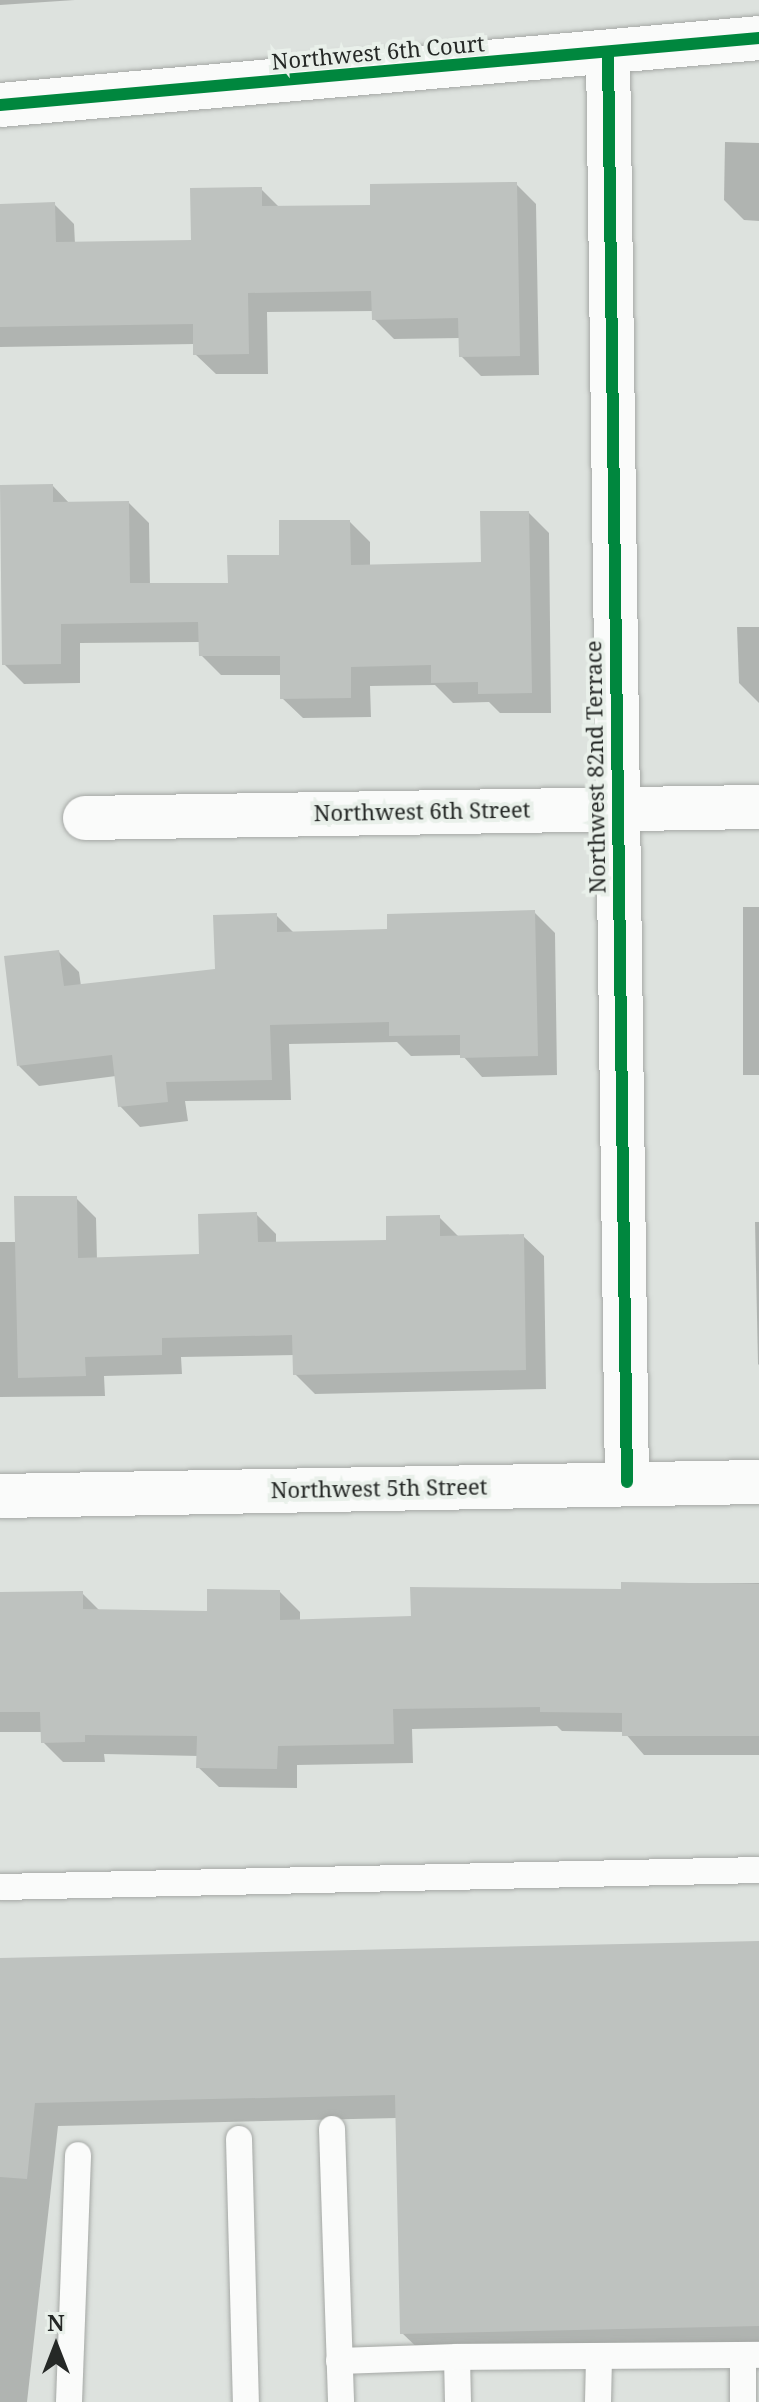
<!DOCTYPE html>
<html>
<head>
<meta charset="utf-8">
<style>
	body { margin:0 }
	#map { position:relative; width:759px; height:2402px; overflow:hidden; background:#dde2de; font-family:"Noto Serif",serif }
	div>[style] { position:absolute }
	.shadow>* { inset:0; background:#0003; transform-origin:0 0 }
	.building>* { inset:0; background:#bec2bf }
	.roads { filter:drop-shadow(0 0 2px #a5a8a5) drop-shadow(0 0 2px #a5a8a5) }
	.lane>* { height:26px; margin:-13px; padding:0 13px; transform-origin:13px; border-radius:13px; background:#fafbfa }
	.street>* { height:44px; margin:-22px; padding:0 22px; transform-origin:22px; border-radius:22px; background:#fafbfa }
	.cycleway>* { height:12px; margin:-6px; padding:0 6px; transform-origin:6px; border-radius:6px; background:#00873e }
	span { translate:-50% -50%; white-space:nowrap; text-align:center; line-height:1.15; -webkit-text-stroke:8px #e9f0ea; paint-order:stroke }
	.street-label { font-size:22px; color:#252826 }
	.north { position:absolute; left:16px; top:2306px; width:80px; height:80px; -webkit-text-stroke:6px #e9f0ea; paint-order:stroke; rotate:0deg; font-size:22px; font-weight:700; line-height:32px; text-align:center; color:#252826 }
	.north::after { content:''; display:block; margin:auto; width:28px; height:36px; background:#252826; clip-path:polygon(50% 0,100% 100%,50% 72%,0 100%) }
</style>
</head>
<body>
<div id="map">
	<div class="shadow">
		<i style="clip-path:polygon(0 0,75px 0,0 5px)"></i>
		<i style="clip-path:polygon(725px 142px,759px 143px,759px 221px,744px 220px,724px 200px)"></i>
		<i style="clip-path:polygon(516px 184px,536px 204px,539px 375px,481px 376px,461px 356px,460px 338px,394px 339px,374px 319px,374px 311px,267px 312px,268px 374px,216px 374px,195px 354px,195px 344px,0 347px,0 206px,54px 204px,74px 224px,75px 244px,193px 242px,261px 189px,280px 208px,372px 207px)"></i>
		<i style="clip-path:polygon(53px 486px,70px 504px,129px 503px,149px 523px,150px 585px,230px 585px,350px 522px,370px 542px,370px 566px,483px 564px,529px 513px,549px 533px,551px 713px,500px 713px,489px 702px,453px 703px,435px 685px,370px 686px,371px 717px,303px 718px,282px 698px,282px 675px,221px 675px,201px 655px,200px 642px,80px 643px,80px 683px,24px 684px,4px 664px)"></i>
		<i style="clip-path:polygon(737px 627px,759px 627px,759px 703px,739px 683px)"></i>
		<i style="left:743px;top:907px;width:16px;height:168px"></i>
		<i style="clip-path:polygon(534px 912px,555px 933px,557px 1075px,482px 1077px,462px 1055px,411px 1056px,397px 1042px,289px 1044px,291px 1100px,185px 1101px,188px 1121px,140px 1127px,120px 1106px,116px 1076px,39px 1086px,19px 1066px,59px 952px,79px 972px,81px 986px,217px 970px,276px 915px,294px 933px,389px 931px)"></i>
		<i style="clip-path:polygon(76px 1198px,96px 1218px,97px 1260px,201px 1256px,256px 1214px,276px 1234px,276px 1244px,388px 1242px,439px 1217px,459px 1237px,523px 1236px,544px 1256px,546px 1389px,315px 1394px,295px 1374px,295px 1355px,181px 1357px,182px 1374px,104px 1376px,105px 1396px,0 1397px,0 1242px,17px 1242px)"></i>
		<i style="clip-path:polygon(755px 1222px,759px 1222px,759px 1365px,758px 1364px)"></i>
		<i style="clip-path:polygon(759px 1583px,759px 1755px,644px 1755px,624px 1732px,562px 1731px,557px 1726px,412px 1729px,413px 1763px,297px 1765px,297px 1788px,219px 1787px,198px 1767px,199px 1756px,104px 1754px,105px 1762px,63px 1762px,43px 1742px,43px 1732px,0 1732px,0 1597px,82px 1593px,100px 1611px,209px 1613px,280px 1592px,300px 1612px,300px 1621px,413px 1618px,623px 1591px,623px 1584px)"></i>
		<i style="clip-path:polygon(759px 1943px,759px 2349px,426px 2356px,402px 2333px,397px 2118px,58px 2126px,27px 2402px,0 2402px,0 1960px)"></i>
	</div>
	<div class="building">
		<i style="clip-path:polygon(517px 182px,520px 356px,459px 357px,458px 318px,372px 320px,371px 291px,248px 293px,249px 354px,193px 355px,193px 324px,0 327px,0 204px,55px 202px,56px 242px,191px 240px,190px 188px,262px 187px,262px 206px,370px 205px,370px 184px)"></i>
		<i style="clip-path:polygon(53px 484px,53px 502px,129px 501px,130px 583px,228px 583px,227px 555px,279px 555px,279px 520px,350px 520px,351px 565px,481px 562px,480px 511px,529px 511px,532px 693px,478px 694px,478px 682px,431px 683px,431px 665px,351px 667px,351px 698px,280px 699px,280px 656px,199px 656px,198px 622px,61px 624px,61px 664px,2px 665px,0 485px)"></i>
		<i style="clip-path:polygon(535px 910px,538px 1056px,460px 1058px,460px 1035px,389px 1036px,389px 1022px,270px 1025px,272px 1080px,166px 1082px,168px 1102px,118px 1107px,112px 1055px,17px 1066px,4px 956px,59px 950px,64px 986px,215px 969px,213px 915px,277px 913px,277px 932px,387px 929px,387px 914px)"></i>
		<i style="clip-path:polygon(14px 1196px,77px 1196px,78px 1258px,199px 1254px,198px 1214px,257px 1212px,258px 1242px,386px 1240px,386px 1216px,440px 1215px,440px 1236px,524px 1234px,526px 1370px,293px 1375px,292px 1335px,162px 1338px,162px 1355px,85px 1357px,86px 1376px,18px 1378px)"></i>
		<i style="clip-path:polygon(621px 1582px,759px 1584px,759px 1736px,622px 1736px,622px 1713px,540px 1712px,540px 1707px,393px 1709px,394px 1744px,278px 1746px,277px 1769px,196px 1768px,197px 1736px,85px 1735px,85px 1742px,41px 1743px,40px 1712px,0 1712px,0 1592px,83px 1591px,83px 1609px,207px 1611px,207px 1589px,280px 1590px,280px 1620px,411px 1616px,410px 1587px,621px 1589px)"></i>
		<i style="clip-path:polygon(759px 1941px,759px 2326px,400px 2334px,395px 2095px,35px 2103px,27px 2179px,0 2177px,0 1958px)"></i>
	</div>
	<div class="roads">
		<div class="lane">
			<i style="left:0;top:1887px;width:759px;rotate:-1.28deg"></i>
			<i style="left:332px;top:2129px;width:273px;rotate:88.1deg"></i>
			<i style="left:239px;top:2139px;width:263px;rotate:88.5deg"></i>
			<i style="left:339px;top:2361px;width:118px;rotate:-1.9deg"></i>
			<i style="left:69px;top:2402px;width:247px;rotate:-87.9deg"></i>
			<i style="left:458px;top:2402px;width:45px;rotate:-91.3deg"></i>
			<i style="left:457px;top:2357px;width:302px;rotate:-0.4deg"></i>
			<i style="left:598px;top:2402px;width:44px;rotate:-88.7deg"></i>
			<i style="left:743px;top:2402px;width:46px;rotate:-90deg"></i>
		</div>
		<div class="street">
			<i style="left:608px;top:52px;width:1430px;rotate:89.24deg"></i>
			<i style="left:0;top:105px;width:762px;rotate:-5.04deg"></i>
			<i style="left:85px;top:818px;width:674px;rotate:-0.94deg"></i>
			<i style="left:0;top:1496px;width:759px;rotate:-1.06deg"></i>
		</div>
	</div>
	<div class="cycleway">
		<i style="left:608px;top:52px;width:1430px;rotate:89.24deg"></i>
		<i style="left:0;top:105px;width:762px;rotate:-5.04deg"></i>
	</div>
	<div class="street-label">
		<span style="left:378px;top:52px;rotate:-5deg">Northwest 6th Court</span>
		<span style="left:595px;top:767px;rotate:-91deg">Northwest 82nd Terrace</span>
		<span style="left:422px;top:811px;rotate:-1deg">Northwest 6th Street</span>
		<span style="left:379px;top:1488px;rotate:-1deg">Northwest 5th Street</span>
	</div>
	<div class="north">N</div>
</div>
</body>
</html>
